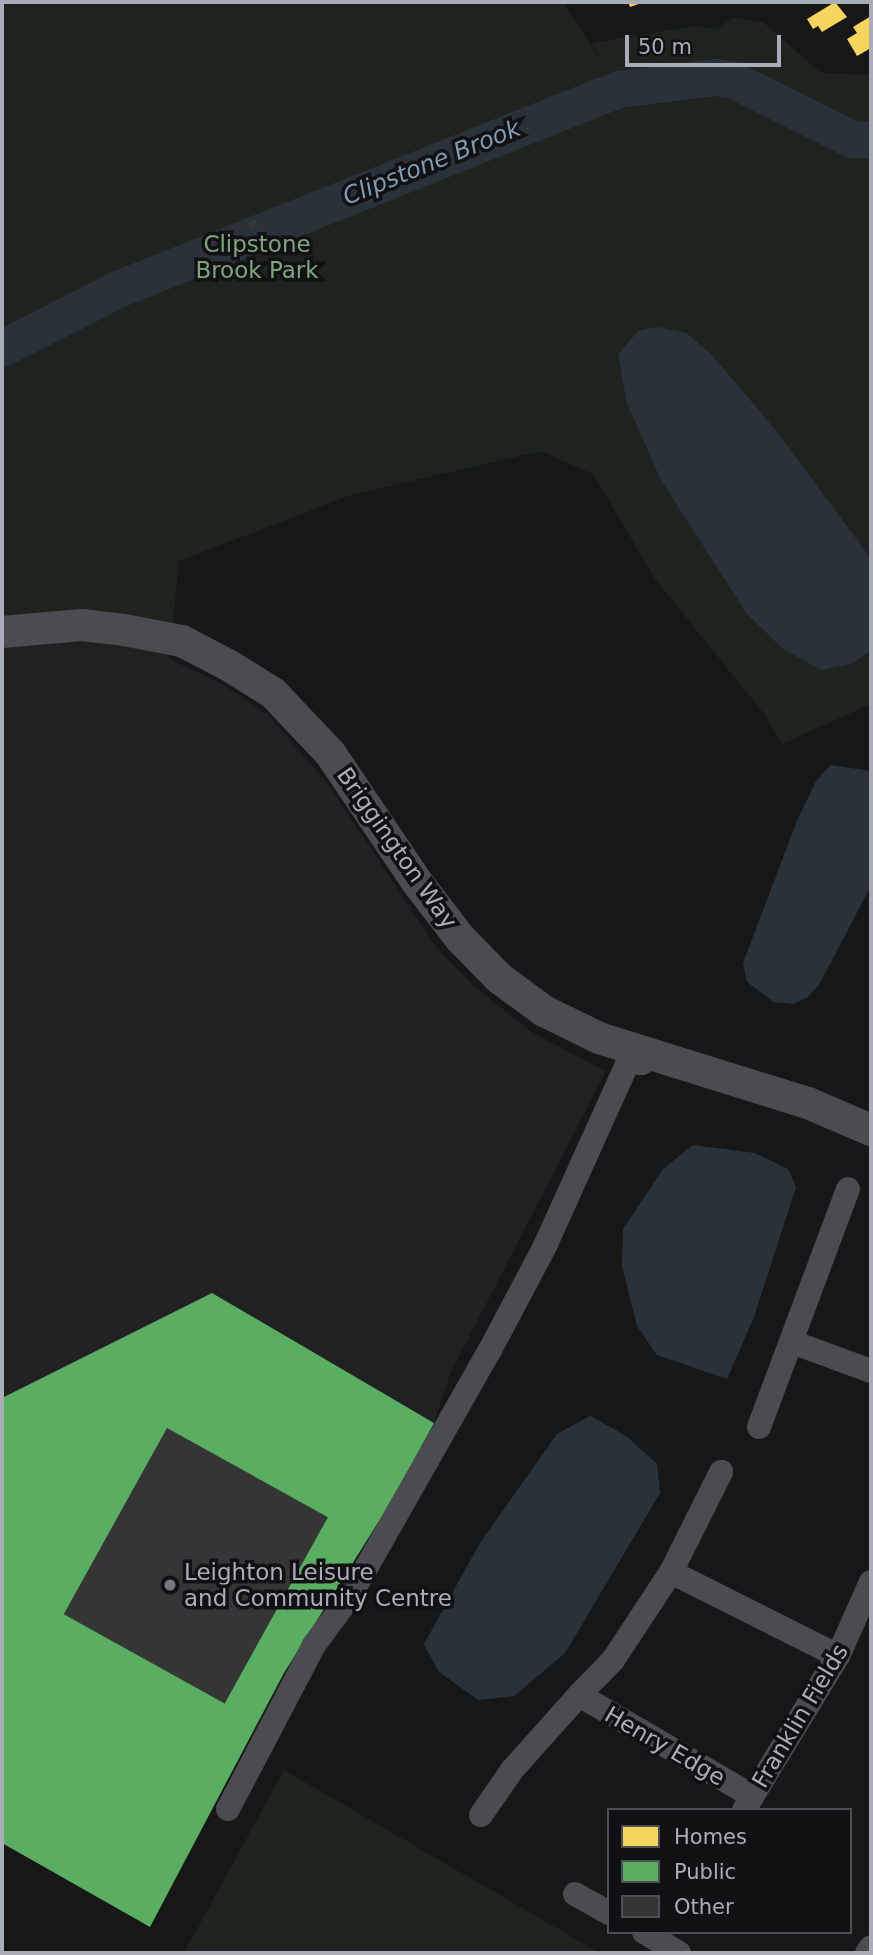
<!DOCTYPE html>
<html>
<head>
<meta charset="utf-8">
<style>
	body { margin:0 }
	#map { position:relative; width:873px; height:1955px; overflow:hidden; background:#171717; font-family:"DejaVu Sans",sans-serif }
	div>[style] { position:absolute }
	.built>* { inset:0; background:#212123 }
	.green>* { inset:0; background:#1d241e }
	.water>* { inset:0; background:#2a3239 }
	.homes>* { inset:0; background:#f6d55c }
	.public>* { inset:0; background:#5aae61 }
	.river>* { height:37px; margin:-18.5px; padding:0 18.5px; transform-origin:18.5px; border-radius:18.5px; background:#2a3239 }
	.building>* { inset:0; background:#353536; transform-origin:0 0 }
	.minor>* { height:24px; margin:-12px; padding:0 12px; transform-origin:12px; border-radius:12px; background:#4b4c50 }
	.tertiary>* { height:32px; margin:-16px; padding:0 16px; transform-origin:16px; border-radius:16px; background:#4b4c50 }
	.dots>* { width:19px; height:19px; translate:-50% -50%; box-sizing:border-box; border:4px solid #111113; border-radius:50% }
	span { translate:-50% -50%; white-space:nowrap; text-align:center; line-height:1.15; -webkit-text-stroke:7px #111113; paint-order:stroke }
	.park-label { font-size:23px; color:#7fa381 }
	.street-label { font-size:23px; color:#a8adb8 }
	.poi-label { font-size:23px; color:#a8adb8 }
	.left { translate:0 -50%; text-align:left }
	.water-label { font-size:24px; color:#7f9bb3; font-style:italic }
	.frame { position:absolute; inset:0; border:4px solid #a8adb8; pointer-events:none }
	.legend { position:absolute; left:607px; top:1808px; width:245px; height:126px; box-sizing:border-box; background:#111113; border:2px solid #4d4f55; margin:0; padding:9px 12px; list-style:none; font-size:21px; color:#a8adb8 }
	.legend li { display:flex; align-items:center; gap:14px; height:35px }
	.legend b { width:35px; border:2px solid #4d4f55 }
	.scale { position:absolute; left:625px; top:35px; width:156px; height:32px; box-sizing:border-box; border:4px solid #a8adb8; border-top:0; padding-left:9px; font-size:21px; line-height:24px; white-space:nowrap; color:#a8adb8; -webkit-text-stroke:5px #111113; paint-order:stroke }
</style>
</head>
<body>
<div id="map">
	<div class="built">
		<i style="clip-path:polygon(40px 641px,117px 647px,169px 659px,221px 683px,268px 715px,328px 784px,437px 948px,474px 986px,533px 1033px,606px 1071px,450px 1374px,434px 1423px,212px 1293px,2px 1398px,2px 652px)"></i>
	</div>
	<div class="green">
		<i style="clip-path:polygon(2px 2px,563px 2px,604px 66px,591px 43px,694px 26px,716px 29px,733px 18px,763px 22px,821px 73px,871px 75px,871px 134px,854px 134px,735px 75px,714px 72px,615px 84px,618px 89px,733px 80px,852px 139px,871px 140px,871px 704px,782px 744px,765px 715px,655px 579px,593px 474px,541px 451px,351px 495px,179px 561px,169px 659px,117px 647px,40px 641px,2px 652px)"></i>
		<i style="clip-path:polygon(284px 1770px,600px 1953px,184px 1953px)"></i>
	</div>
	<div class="water">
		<i style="clip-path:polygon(658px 327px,686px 333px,710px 353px,778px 433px,871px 559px,871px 650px,851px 664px,821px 670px,782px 648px,747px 614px,661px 480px,627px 403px,618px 355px,638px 331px)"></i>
		<i style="clip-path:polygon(831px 765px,871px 771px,871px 886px,820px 983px,808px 997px,793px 1004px,774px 1002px,747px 982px,743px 963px,797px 821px,816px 781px)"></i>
		<i style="clip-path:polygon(693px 1145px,755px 1153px,788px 1169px,796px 1187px,754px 1317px,727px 1379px,657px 1355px,637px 1326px,622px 1266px,623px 1229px,663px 1169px)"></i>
		<i style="clip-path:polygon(590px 1416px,626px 1436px,657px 1464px,660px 1493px,565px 1653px,514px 1696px,478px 1700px,438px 1671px,424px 1644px,480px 1543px,557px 1434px)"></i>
	</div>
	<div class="homes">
		<i style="clip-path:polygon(628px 2px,644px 2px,630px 7px)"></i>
		<i style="clip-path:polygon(835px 2px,847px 17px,822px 32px,818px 26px,813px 29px,807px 19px)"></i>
		<i style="clip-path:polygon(871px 16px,871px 48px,857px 56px,847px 39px,857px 33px,853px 27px)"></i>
	</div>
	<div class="public">
		<i style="clip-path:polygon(212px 1293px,434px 1423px,394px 1497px,284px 1673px,150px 1927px,2px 1843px,2px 1398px)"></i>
	</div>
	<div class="river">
		<i style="left:2px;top:348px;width:132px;rotate:-27deg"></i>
		<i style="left:120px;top:288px;width:536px;rotate:-21.78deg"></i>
		<i style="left:618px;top:89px;width:98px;rotate:-7.1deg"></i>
		<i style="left:715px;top:77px;width:18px;rotate:9deg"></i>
		<i style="left:733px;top:80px;width:133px;rotate:26.4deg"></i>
		<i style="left:852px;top:139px;width:19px;rotate:3deg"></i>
	</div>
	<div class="building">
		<i style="clip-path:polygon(256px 219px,259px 227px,251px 230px,248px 223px)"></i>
		<i style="left:167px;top:1428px;width:184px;height:213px;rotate:29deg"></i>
	</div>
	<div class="minor">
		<i style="left:792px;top:1342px;width:84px;rotate:20.2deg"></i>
		<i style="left:759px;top:1427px;width:254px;rotate:-69.5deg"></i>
		<i style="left:671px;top:1572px;width:112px;rotate:-63.4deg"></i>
		<i style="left:752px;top:1796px;width:200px;rotate:-149.7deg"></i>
		<i style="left:579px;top:1695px;width:49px;rotate:-45.8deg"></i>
		<i style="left:613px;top:1660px;width:105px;rotate:-56.6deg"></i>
		<i style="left:671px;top:1572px;width:187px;rotate:26.7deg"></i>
		<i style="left:228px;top:1809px;width:185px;rotate:-62.3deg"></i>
		<i style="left:314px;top:1645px;width:59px;rotate:-53.3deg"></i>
		<i style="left:349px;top:1598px;width:285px;rotate:-60.4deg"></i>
		<i style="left:490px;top:1350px;width:118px;rotate:-62.1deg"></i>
		<i style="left:545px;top:1246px;width:202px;rotate:-65.7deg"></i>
		<i style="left:628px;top:1062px;width:14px;rotate:4deg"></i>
		<i style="left:642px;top:1063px;width:10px;rotate:-66deg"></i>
		<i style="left:744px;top:1810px;width:180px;rotate:-58.6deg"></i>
		<i style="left:838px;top:1656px;width:81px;rotate:-66deg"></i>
		<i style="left:481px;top:1815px;width:55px;rotate:-55.4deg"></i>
		<i style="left:512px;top:1770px;width:101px;rotate:-48.2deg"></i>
		<i style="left:575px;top:1894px;width:39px;rotate:29deg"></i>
		<i style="left:644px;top:1932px;width:41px;rotate:31deg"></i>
		<i style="left:867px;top:1953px;width:7px;rotate:-56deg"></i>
	</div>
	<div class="tertiary">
		<i style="left:2px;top:632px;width:80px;rotate:-5deg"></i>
		<i style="left:82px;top:625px;width:42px;rotate:6.8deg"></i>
		<i style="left:124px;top:630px;width:59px;rotate:10.7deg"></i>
		<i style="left:182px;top:641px;width:52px;rotate:27.6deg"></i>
		<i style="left:228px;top:665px;width:53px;rotate:31.9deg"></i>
		<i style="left:273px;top:693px;width:83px;rotate:46.5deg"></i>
		<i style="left:330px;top:753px;width:156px;rotate:56deg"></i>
		<i style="left:417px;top:882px;width:71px;rotate:52.5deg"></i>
		<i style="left:460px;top:938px;width:56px;rotate:45.7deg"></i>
		<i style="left:499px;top:978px;width:56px;rotate:36.3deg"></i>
		<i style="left:544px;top:1011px;width:61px;rotate:26.1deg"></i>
		<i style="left:599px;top:1038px;width:219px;rotate:17.3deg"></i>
		<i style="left:808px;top:1103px;width:69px;rotate:23.2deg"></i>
	</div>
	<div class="dots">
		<i style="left:170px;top:1585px;background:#757880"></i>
	</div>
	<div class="park-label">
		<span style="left:257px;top:257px">Clipstone<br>Brook Park</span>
	</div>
	<div class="street-label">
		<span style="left:397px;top:848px;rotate:55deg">Briggington Way</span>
		<span style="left:800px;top:1716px;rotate:-59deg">Franklin Fields</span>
		<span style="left:665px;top:1746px;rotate:30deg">Henry Edge</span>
	</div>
	<div class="poi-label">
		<span class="left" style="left:184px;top:1585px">Leighton Leisure<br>and Community Centre</span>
	</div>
	<div class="water-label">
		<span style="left:432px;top:163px;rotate:-22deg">Clipstone Brook</span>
	</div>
	<div class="frame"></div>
	<ul class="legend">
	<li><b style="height:19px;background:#f6d55c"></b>Homes</li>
	<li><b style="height:19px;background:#5aae61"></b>Public</li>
	<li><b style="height:19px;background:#353536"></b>Other</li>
	</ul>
	<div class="scale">50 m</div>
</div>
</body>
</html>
